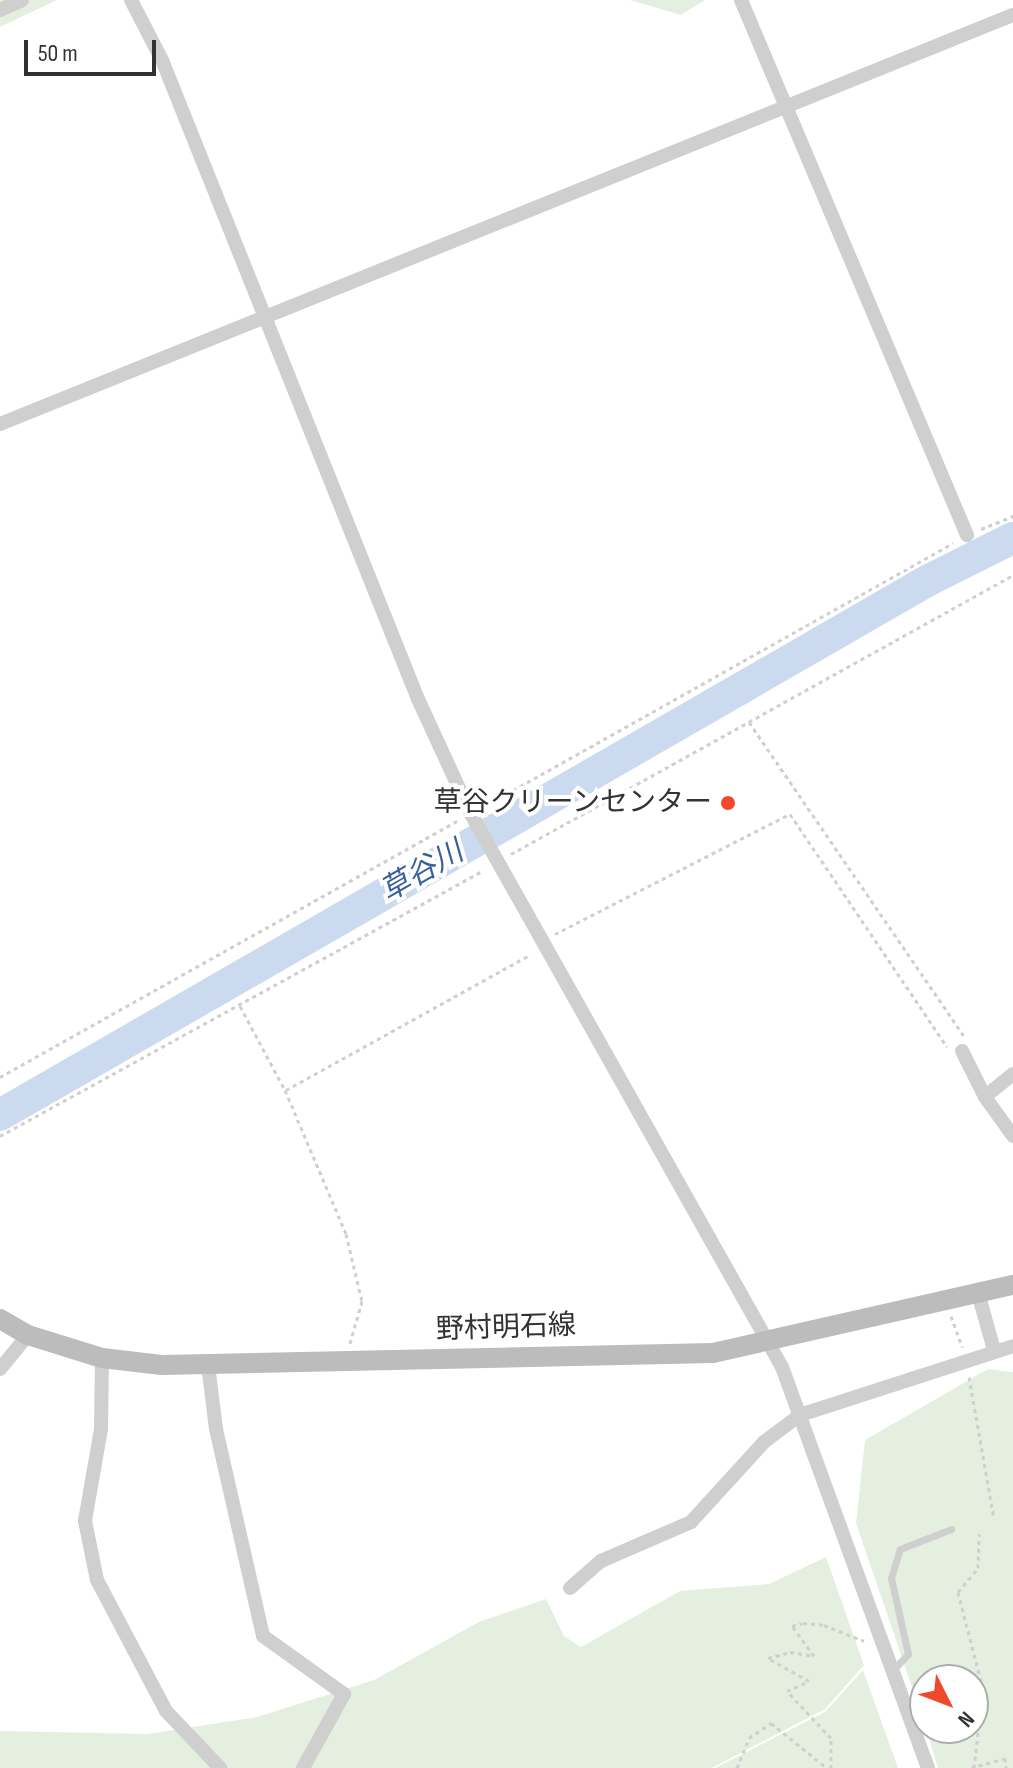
<!DOCTYPE html>
<html>
<head>
<meta charset="utf-8">
<style>
	body { margin:0 }
	#map { position:relative; width:1013px; height:1768px; overflow:hidden; background:#fff; font-family:"Sofia Sans Condensed","Noto Sans JP",sans-serif }
	div>[style] { position:absolute }
	.green>* { inset:0; background:#e5efe0 }
	.river>* { height:32px; margin:-16px; padding:0 16px; transform-origin:16px; border-radius:16px; background:#ccdaef }
	.path>* { height:3px; margin-top:-1.5px; transform-origin:0; background:repeating-linear-gradient(90deg,#cfcfcf 0 4px,transparent 0 8px) }
	.lane>* { height:7px; margin:-3.5px; padding:0 3.5px; transform-origin:3.5px; border-radius:3.5px; background:#cfcfcf }
	.street>* { height:14px; margin:-7px; padding:0 7px; transform-origin:7px; border-radius:7px; background:#cfcfcf }
	.secondary>* { height:20px; margin:-10px; padding:0 10px; transform-origin:10px; border-radius:10px; background:#bcbcbc }
	.dots>* { width:22px; height:22px; translate:-50% -50%; box-sizing:border-box; border:4px solid #fff; border-radius:50% }
	span { translate:-50% -50%; white-space:nowrap; text-align:center; line-height:1.15; -webkit-text-stroke:8px #fff; paint-order:stroke }
	.poi-label { font-size:28px; color:#323232 }
	.right { translate:-100% -50%; text-align:right }
	.street-label { font-size:28px; color:#323232 }
	.water-label { font-size:30px; color:#39609a; font-style:italic }
	.north { position:absolute; left:909px; top:1664px; width:80px; height:80px; box-sizing:border-box; background:#fff; border:2px solid #adadad; border-radius:50%; rotate:132deg; font-size:22px; font-weight:700; line-height:32px; text-align:center; color:#323232 }
	.north::after { content:''; display:block; margin:auto; width:28px; height:36px; background:#f0482d; clip-path:polygon(50% 0,100% 100%,50% 72%,0 100%) }
	.scale { position:absolute; left:24px; top:40px; width:132px; height:36px; box-sizing:border-box; border:4px solid #323232; border-top:0; padding-left:10px; font-size:24px; line-height:28px; white-space:nowrap; color:#323232; -webkit-text-stroke:6px #fff; paint-order:stroke }
</style>
</head>
<body>
<div id="map">
	<div class="green">
		<i style="clip-path:polygon(0 0,57px 0,0 27px)"></i>
		<i style="clip-path:polygon(630px 0,705px 0,681px 15px)"></i>
		<i style="clip-path:polygon(988px 1369px,1013px 1372px,1013px 1768px,938px 1768px,926px 1728px,973px 1728px,973px 1680px,925px 1680px,925px 1725px,856px 1523px,865px 1440px)"></i>
		<i style="clip-path:polygon(826px 1557px,864px 1665px,825px 1709px,712px 1768px,0 1768px,0 1731px,147px 1734px,257px 1717px,374px 1680px,479px 1622px,546px 1599px,564px 1636px,581px 1647px,680px 1591px,769px 1584px)"></i>
		<i style="clip-path:polygon(863px 1670px,898px 1768px,715px 1768px,825px 1712px)"></i>
	</div>
	<div class="river">
		<i style="left:0;top:1115px;width:1072px;rotate:-29.94deg"></i>
		<i style="left:929px;top:580px;width:94px;rotate:-26.6deg"></i>
	</div>
	<div class="path">
		<i style="left:981px;top:529px;width:35px;rotate:-22deg"></i>
		<i style="left:749px;top:722px;width:381px;rotate:55.6deg"></i>
		<i style="left:485px;top:806px;width:537px;rotate:-29.33deg"></i>
		<i style="left:511px;top:854px;width:574px;rotate:-29.06deg"></i>
		<i style="left:555px;top:934px;width:264px;rotate:-27.1deg"></i>
		<i style="left:790px;top:814px;width:281px;rotate:56deg"></i>
		<i style="left:240px;top:1006px;width:95px;rotate:61.8deg"></i>
		<i style="left:285px;top:1090px;width:156px;rotate:67deg"></i>
		<i style="left:346px;top:1234px;width:69px;rotate:76.6deg"></i>
		<i style="left:362px;top:1301px;width:44px;rotate:105.9deg"></i>
		<i style="left:0;top:1077px;width:524px;rotate:-29.26deg"></i>
		<i style="left:286px;top:1090px;width:280px;rotate:-29deg"></i>
		<i style="left:0;top:1136px;width:552px;rotate:-28.79deg"></i>
		<i style="left:951px;top:1316px;width:33px;rotate:70deg"></i>
		<i style="left:969px;top:1377px;width:144px;rotate:80deg"></i>
		<i style="left:737px;top:1768px;width:32px;rotate:-68deg"></i>
		<i style="left:749px;top:1738px;width:27px;rotate:-34deg"></i>
		<i style="left:771px;top:1723px;width:72px;rotate:38.8deg"></i>
		<i style="left:831px;top:1768px;width:30px;rotate:-90deg"></i>
		<i style="left:831px;top:1738px;width:64px;rotate:-133.1deg"></i>
		<i style="left:787px;top:1691px;width:24px;rotate:-24deg"></i>
		<i style="left:809px;top:1681px;width:47px;rotate:-150.7deg"></i>
		<i style="left:768px;top:1658px;width:23px;rotate:-15deg"></i>
		<i style="left:790px;top:1652px;width:24px;rotate:9deg"></i>
		<i style="left:814px;top:1656px;width:37px;rotate:-126deg"></i>
		<i style="left:792px;top:1626px;width:11px;rotate:-15deg"></i>
		<i style="left:803px;top:1623px;width:21px;rotate:5deg"></i>
		<i style="left:824px;top:1625px;width:43px;rotate:21.8deg"></i>
		<i style="left:971px;top:1768px;width:35px;rotate:-16deg"></i>
		<i style="left:1005px;top:1758px;width:10px;rotate:84deg"></i>
		<i style="left:974px;top:1768px;width:80px;rotate:-83.5deg"></i>
		<i style="left:983px;top:1689px;width:100px;rotate:-104.5deg"></i>
		<i style="left:958px;top:1592px;width:31px;rotate:-50deg"></i>
		<i style="left:978px;top:1568px;width:34px;rotate:-88deg"></i>
	</div>
	<div class="lane">
		<i style="left:893px;top:1670px;width:22px;rotate:-47deg"></i>
		<i style="left:908px;top:1654px;width:78px;rotate:-102.6deg"></i>
		<i style="left:891px;top:1578px;width:30px;rotate:-73deg"></i>
		<i style="left:900px;top:1549px;width:55px;rotate:-21.4deg"></i>
	</div>
	<div class="street">
		<i style="left:131px;top:0;width:68px;rotate:62.7deg"></i>
		<i style="left:162px;top:60px;width:688px;rotate:68.17deg"></i>
		<i style="left:418px;top:699px;width:127px;rotate:65.3deg"></i>
		<i style="left:471px;top:814px;width:634px;rotate:60.65deg"></i>
		<i style="left:782px;top:1367px;width:427px;rotate:70deg"></i>
		<i style="left:741px;top:0;width:581px;rotate:67.1deg"></i>
		<i style="left:0;top:10px;width:24px;rotate:-24deg"></i>
		<i style="left:0;top:424px;width:1092px;rotate:-21.99deg"></i>
		<i style="left:962px;top:1051px;width:51px;rotate:63.4deg"></i>
		<i style="left:1013px;top:1074px;width:36px;rotate:141deg"></i>
		<i style="left:985px;top:1097px;width:48px;rotate:54.3deg"></i>
		<i style="left:978px;top:1293px;width:59px;rotate:74.3deg"></i>
		<i style="left:102px;top:1358px;width:71px;rotate:90.8deg"></i>
		<i style="left:101px;top:1429px;width:93px;rotate:99.9deg"></i>
		<i style="left:85px;top:1521px;width:60px;rotate:78.5deg"></i>
		<i style="left:97px;top:1580px;width:148px;rotate:62.2deg"></i>
		<i style="left:166px;top:1711px;width:79px;rotate:46.5deg"></i>
		<i style="left:208px;top:1365px;width:64px;rotate:82.9deg"></i>
		<i style="left:216px;top:1429px;width:212px;rotate:77.2deg"></i>
		<i style="left:263px;top:1636px;width:100px;rotate:35.6deg"></i>
		<i style="left:344px;top:1694px;width:85px;rotate:119deg"></i>
		<i style="left:0;top:1369px;width:44px;rotate:-50.5deg"></i>
		<i style="left:570px;top:1588px;width:41px;rotate:-41.1deg"></i>
		<i style="left:601px;top:1561px;width:98px;rotate:-23.4deg"></i>
		<i style="left:691px;top:1522px;width:108px;rotate:-47.6deg"></i>
		<i style="left:764px;top:1442px;width:45px;rotate:-36.9deg"></i>
		<i style="left:800px;top:1415px;width:224px;rotate:-17.9deg"></i>
	</div>
	<div class="secondary">
		<i style="left:0;top:1319px;width:32px;rotate:30deg"></i>
		<i style="left:28px;top:1335px;width:77px;rotate:17.3deg"></i>
		<i style="left:102px;top:1358px;width:60px;rotate:6.7deg"></i>
		<i style="left:162px;top:1365px;width:551px;rotate:-1.25deg"></i>
		<i style="left:713px;top:1353px;width:308px;rotate:-12.8deg"></i>
	</div>
	<div class="dots">
		<i style="left:728px;top:803px;background:#f0482d"></i>
	</div>
	<div class="poi-label">
		<span class="right" style="left:712px;top:803px">草谷クリーンセンター</span>
	</div>
	<div class="street-label">
		<span style="left:506px;top:1328px;rotate:-2deg">野村明石線</span>
	</div>
	<div class="water-label">
		<span style="left:422px;top:872px;rotate:-30deg">草谷川</span>
	</div>
	<div class="north">N</div>
	<div class="scale">50 m</div>
</div>
</body>
</html>
